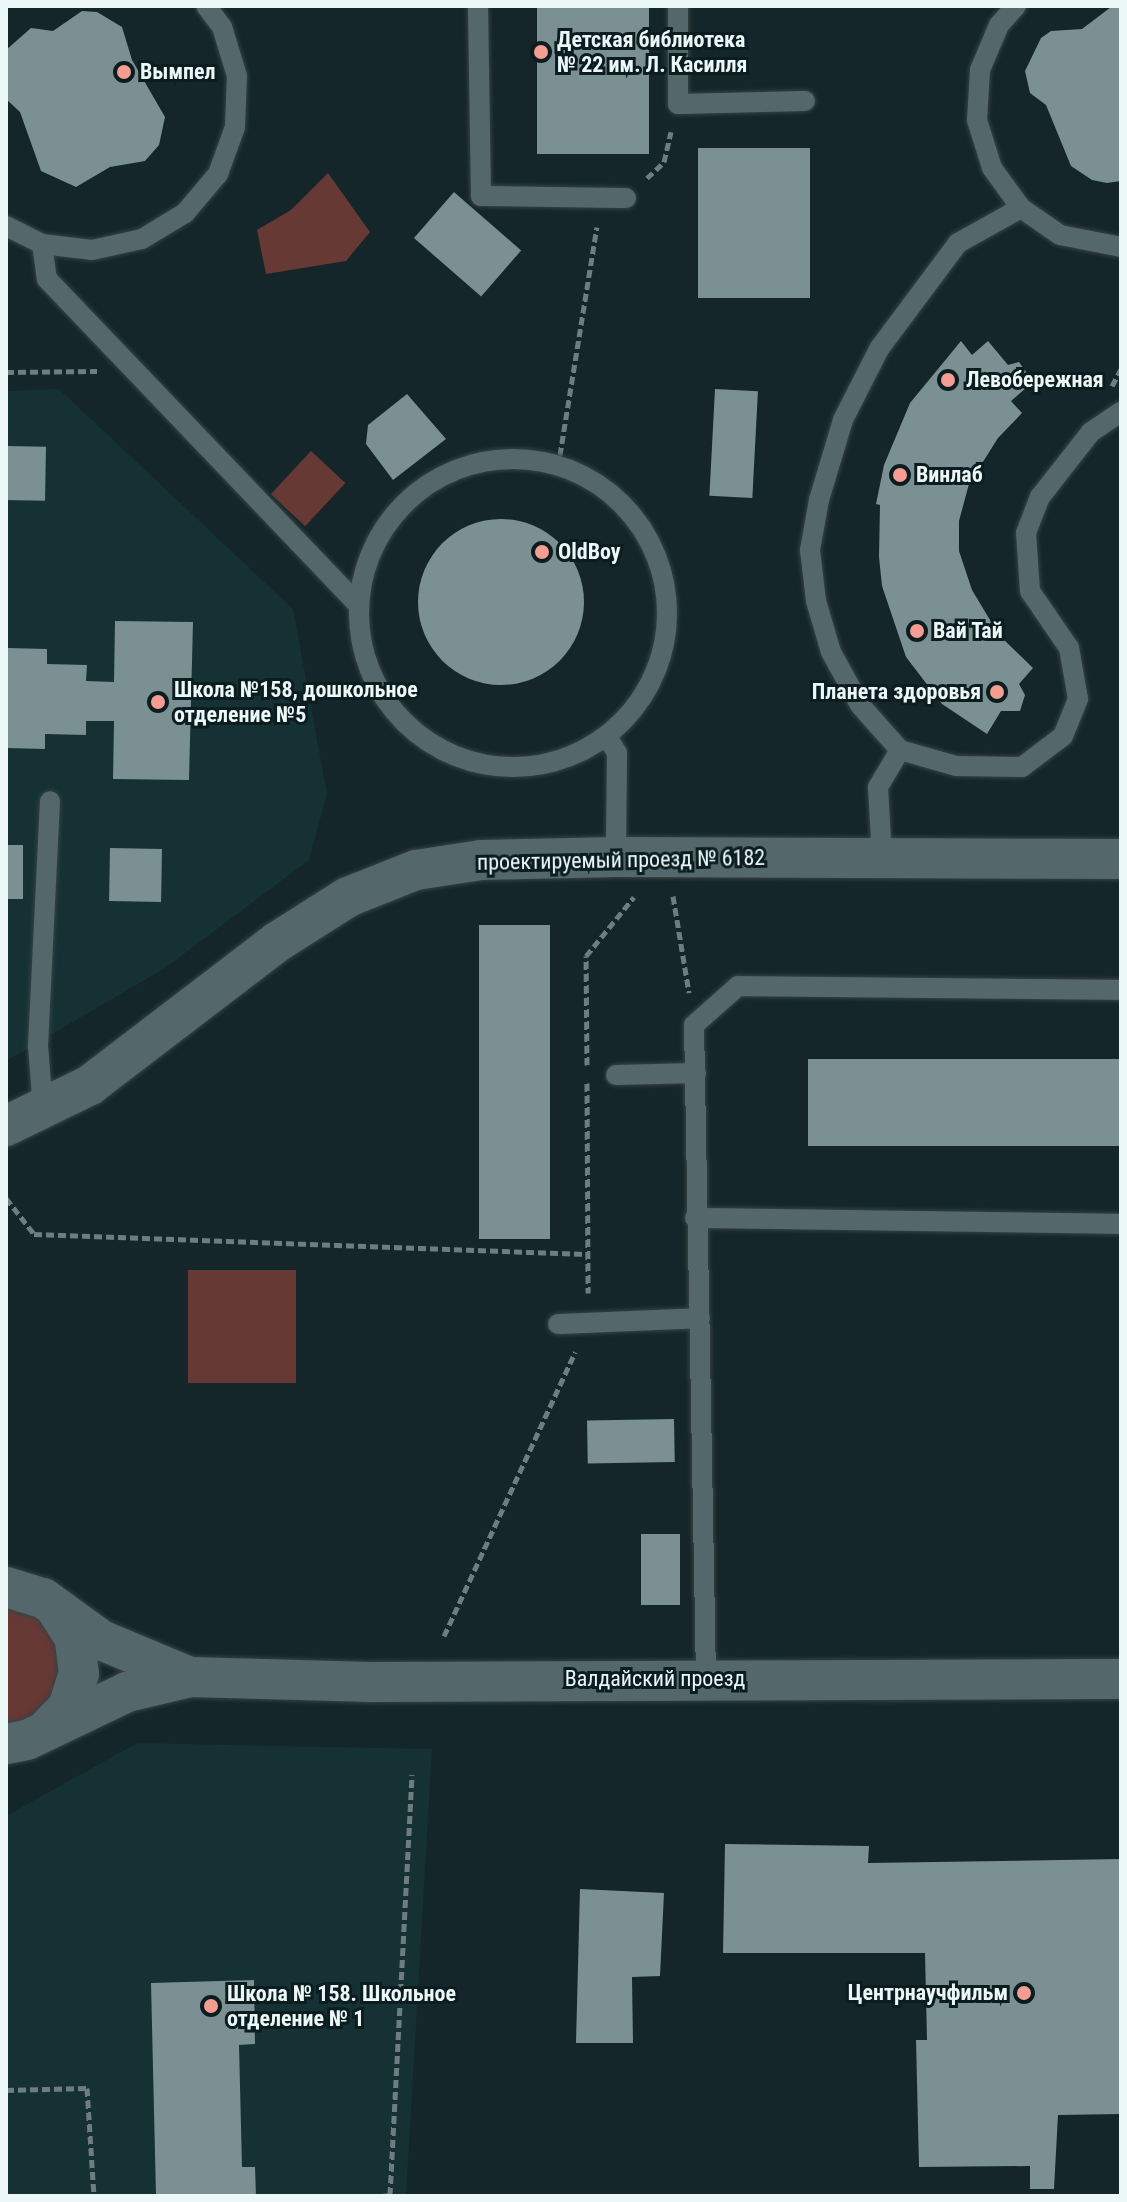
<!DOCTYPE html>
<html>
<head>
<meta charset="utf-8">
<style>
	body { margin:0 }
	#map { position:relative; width:1127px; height:2202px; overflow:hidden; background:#142629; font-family:"Roboto Condensed",sans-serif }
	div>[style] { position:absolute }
	.built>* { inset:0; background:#153134 }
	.green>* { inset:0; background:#663935; transform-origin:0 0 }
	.building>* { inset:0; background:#7a9092; transform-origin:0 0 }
	.round { border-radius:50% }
	.path>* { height:5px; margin-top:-2.5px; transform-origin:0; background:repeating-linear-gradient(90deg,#6e7d7f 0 8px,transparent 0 12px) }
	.roads { filter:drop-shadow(0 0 2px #354244) drop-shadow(0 0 2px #354244) }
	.lane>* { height:20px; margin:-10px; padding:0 10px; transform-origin:10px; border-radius:10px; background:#54686b }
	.lane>.ring { margin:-10px; padding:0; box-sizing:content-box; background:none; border:20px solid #54686b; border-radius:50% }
	.street>* { height:40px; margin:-20px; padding:0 20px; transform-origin:20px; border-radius:20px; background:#54686b }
	.dots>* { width:22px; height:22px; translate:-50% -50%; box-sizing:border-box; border:4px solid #0b1d1f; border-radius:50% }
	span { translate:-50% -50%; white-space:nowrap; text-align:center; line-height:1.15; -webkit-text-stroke:6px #0b1d1f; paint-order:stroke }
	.poi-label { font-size:22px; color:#ecf7f8; font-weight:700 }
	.left { translate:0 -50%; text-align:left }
	.right { translate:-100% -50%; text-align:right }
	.street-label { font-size:22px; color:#ecf7f8 }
	.frame { position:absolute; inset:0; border:8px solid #ecf7f8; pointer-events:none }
</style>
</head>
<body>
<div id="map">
	<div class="built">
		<i style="clip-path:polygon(59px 389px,293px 609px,327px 794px,309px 860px,165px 968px,6px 1061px,6px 391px)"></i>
		<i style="clip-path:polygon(137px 1743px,432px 1749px,406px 2196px,6px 2196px,6px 1816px)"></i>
	</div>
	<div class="green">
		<i style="clip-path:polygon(328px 173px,370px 232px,346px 261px,266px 274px,257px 230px,291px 210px)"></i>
		<i style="left:311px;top:451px;width:47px;height:59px;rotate:43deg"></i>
		<i style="left:188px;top:1270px;width:108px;height:113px"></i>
		<i style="clip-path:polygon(6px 1597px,26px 1601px,67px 1647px,57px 1707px,6px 1735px)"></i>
	</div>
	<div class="building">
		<i style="left:537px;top:6px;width:112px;height:148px"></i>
		<i style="clip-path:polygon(1111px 7px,1121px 7px,1121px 181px,1107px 183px,1092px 180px,1071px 166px,1046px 105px,1030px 93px,1025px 71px,1041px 38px,1051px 31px,1082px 29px)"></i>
		<i style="clip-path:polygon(82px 11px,97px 12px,122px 27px,132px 60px,165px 117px,159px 145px,145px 161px,110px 167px,76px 187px,41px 171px,20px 112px,6px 99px,6px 50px,31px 28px,53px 31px)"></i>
		<i style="left:698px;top:148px;width:112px;height:150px"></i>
		<i style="left:454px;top:192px;width:89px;height:61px;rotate:41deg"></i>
		<i style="clip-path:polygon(961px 341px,972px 355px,988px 341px,1008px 365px,1019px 362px,1029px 376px,1027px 387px,1011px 401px,1022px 413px,998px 438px,969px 484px,959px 521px,959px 551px,972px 590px,999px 635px,1033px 668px,1019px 684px,1025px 695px,1020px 711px,1001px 711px,987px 734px,942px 704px,906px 657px,882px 586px,879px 557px,880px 505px,876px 504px,884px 465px,910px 403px)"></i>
		<i style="left:715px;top:389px;width:43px;height:107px;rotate:3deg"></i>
		<i style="clip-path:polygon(407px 394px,446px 439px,393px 480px,366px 444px,368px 425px)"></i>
		<i style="left:6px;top:446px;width:40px;height:54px;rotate:1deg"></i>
		<i class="round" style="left:418px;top:519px;width:166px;height:166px"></i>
		<i style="clip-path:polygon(115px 621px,193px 622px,189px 780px,113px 779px,114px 721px,86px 721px,86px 735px,45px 734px,45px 749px,6px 748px,8px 648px,47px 649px,47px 664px,87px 665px,86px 681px,114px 682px)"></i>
		<i style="left:6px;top:845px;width:17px;height:54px"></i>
		<i style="left:110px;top:848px;width:52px;height:53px;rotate:1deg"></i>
		<i style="left:479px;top:925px;width:71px;height:314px"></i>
		<i style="left:1121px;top:1059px;width:87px;height:313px;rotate:90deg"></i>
		<i style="left:674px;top:1419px;width:43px;height:87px;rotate:89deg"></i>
		<i style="left:641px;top:1534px;width:39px;height:71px"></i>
		<i style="clip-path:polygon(725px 1844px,869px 1846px,868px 1863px,1121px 1859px,1121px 2114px,1058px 2115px,1054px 2189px,1030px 2189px,1030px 2166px,919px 2167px,916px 2040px,927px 2040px,925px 1953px,723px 1953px)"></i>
		<i style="clip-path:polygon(580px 1889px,664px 1893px,660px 1976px,632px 1977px,633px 2043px,576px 2043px)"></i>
		<i style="clip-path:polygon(254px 1980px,255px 2044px,239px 2045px,242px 2167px,255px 2167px,256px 2196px,156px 2196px,151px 1983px)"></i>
	</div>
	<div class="path">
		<i style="left:647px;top:178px;width:23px;rotate:-43deg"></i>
		<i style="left:664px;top:162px;width:31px;rotate:-77deg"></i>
		<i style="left:6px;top:372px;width:91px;rotate:-0.6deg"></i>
		<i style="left:1112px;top:386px;width:19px;rotate:-62deg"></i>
		<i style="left:558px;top:467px;width:243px;rotate:-80.8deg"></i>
		<i style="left:673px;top:896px;width:98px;rotate:80.6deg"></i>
		<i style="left:587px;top:1065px;width:109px;rotate:-90.5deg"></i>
		<i style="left:586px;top:956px;width:76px;rotate:-50.9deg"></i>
		<i style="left:587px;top:1083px;width:210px;rotate:89.7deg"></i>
		<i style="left:6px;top:1198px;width:46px;rotate:52.1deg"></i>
		<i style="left:34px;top:1234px;width:553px;rotate:2.07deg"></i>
		<i style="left:444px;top:1636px;width:313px;rotate:-65.2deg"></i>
		<i style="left:6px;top:2090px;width:81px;rotate:-1.4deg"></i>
		<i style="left:87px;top:2088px;width:108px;rotate:86.3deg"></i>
		<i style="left:382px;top:2196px;width:8px;rotate:-7deg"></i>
		<i style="left:390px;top:2195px;width:421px;rotate:-87deg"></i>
	</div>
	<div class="roads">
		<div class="lane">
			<i style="left:478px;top:6px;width:190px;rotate:89.1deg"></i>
			<i style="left:481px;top:196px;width:145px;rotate:0.8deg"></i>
			<i style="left:678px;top:6px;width:98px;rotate:90deg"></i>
			<i style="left:678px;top:104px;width:127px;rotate:-1.4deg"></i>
			<i style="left:1016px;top:6px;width:25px;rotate:132deg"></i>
			<i style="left:999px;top:25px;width:49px;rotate:112.9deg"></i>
			<i style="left:980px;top:70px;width:50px;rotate:93.4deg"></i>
			<i style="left:977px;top:120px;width:50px;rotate:72.6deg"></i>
			<i style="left:992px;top:168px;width:49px;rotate:54.1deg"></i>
			<i style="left:1021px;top:208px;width:47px;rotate:34.7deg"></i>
			<i style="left:1060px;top:235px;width:62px;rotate:11.1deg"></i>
			<i style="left:1021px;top:208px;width:72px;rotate:150.9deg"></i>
			<i style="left:958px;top:243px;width:132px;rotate:126.7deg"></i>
			<i style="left:879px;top:349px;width:80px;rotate:116.9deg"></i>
			<i style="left:843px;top:420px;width:84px;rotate:106.7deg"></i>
			<i style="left:819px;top:500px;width:51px;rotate:100.2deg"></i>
			<i style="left:810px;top:550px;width:51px;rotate:83.3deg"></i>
			<i style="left:816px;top:601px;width:53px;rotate:73.6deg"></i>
			<i style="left:831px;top:652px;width:60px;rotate:61.3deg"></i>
			<i style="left:860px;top:705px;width:60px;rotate:48.4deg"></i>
			<i style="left:900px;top:750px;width:58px;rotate:15.9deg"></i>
			<i style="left:956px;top:766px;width:66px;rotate:0.9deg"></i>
			<i style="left:1022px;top:767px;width:51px;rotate:-37.1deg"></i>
			<i style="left:1063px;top:736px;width:40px;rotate:-68deg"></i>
			<i style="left:1078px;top:699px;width:52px;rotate:-100deg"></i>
			<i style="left:1069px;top:648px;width:69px;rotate:-124.4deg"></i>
			<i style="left:1030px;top:591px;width:58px;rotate:-93.9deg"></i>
			<i style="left:1026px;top:533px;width:39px;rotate:-69deg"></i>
			<i style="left:1040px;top:497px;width:83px;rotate:-51.9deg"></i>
			<i style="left:1091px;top:432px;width:36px;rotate:-34deg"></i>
			<i style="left:6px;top:226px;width:40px;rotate:26.6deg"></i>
			<i style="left:42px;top:244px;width:50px;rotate:6.8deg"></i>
			<i style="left:92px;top:250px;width:51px;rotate:-12.4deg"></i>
			<i style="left:142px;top:239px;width:50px;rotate:-31.2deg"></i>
			<i style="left:185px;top:213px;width:51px;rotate:-49.8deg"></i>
			<i style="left:218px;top:174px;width:50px;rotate:-70.1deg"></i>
			<i style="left:235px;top:127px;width:51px;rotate:-87.8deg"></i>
			<i style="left:237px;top:76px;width:51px;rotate:-107deg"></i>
			<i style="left:222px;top:27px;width:26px;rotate:-127deg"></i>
			<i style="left:42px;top:244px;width:35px;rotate:82deg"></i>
			<i style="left:47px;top:279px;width:451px;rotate:46.3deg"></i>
			<i class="ring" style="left:359px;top:459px;width:288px;height:288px"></i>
			<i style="left:607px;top:736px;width:20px;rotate:60deg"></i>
			<i style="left:617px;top:753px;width:104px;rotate:90.6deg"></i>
			<i style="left:882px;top:857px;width:70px;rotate:-93.3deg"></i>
			<i style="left:878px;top:787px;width:43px;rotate:-59.3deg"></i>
			<i style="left:616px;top:1075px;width:80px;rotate:-1.4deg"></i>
			<i style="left:43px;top:1109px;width:63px;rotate:-94.5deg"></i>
			<i style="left:38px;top:1046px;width:245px;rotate:-87.2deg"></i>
			<i style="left:695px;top:1218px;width:426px;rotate:0.8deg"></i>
			<i style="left:558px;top:1324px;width:142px;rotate:-2.4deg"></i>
			<i style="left:706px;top:1678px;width:653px;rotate:-91.05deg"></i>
			<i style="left:694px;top:1025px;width:59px;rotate:-41.6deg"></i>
			<i style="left:738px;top:986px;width:383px;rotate:0.6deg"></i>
		</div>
		<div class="street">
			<i style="left:6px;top:1126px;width:93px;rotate:-26deg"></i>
			<i style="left:90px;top:1085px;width:235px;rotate:-37.4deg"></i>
			<i style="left:277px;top:942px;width:84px;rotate:-32.4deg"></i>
			<i style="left:348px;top:897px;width:73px;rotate:-21.7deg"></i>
			<i style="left:416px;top:870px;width:66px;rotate:-8.7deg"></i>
			<i style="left:481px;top:860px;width:135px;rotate:-1.3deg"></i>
			<i style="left:616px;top:857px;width:505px;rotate:0.23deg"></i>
			<i style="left:6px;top:1587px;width:39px;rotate:17deg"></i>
			<i style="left:43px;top:1598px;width:72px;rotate:35.9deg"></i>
			<i style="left:101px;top:1640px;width:96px;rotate:22.6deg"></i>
			<i style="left:49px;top:1727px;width:28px;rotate:-46deg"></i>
			<i style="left:68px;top:1707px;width:35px;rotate:-72deg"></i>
			<i style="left:79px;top:1674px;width:35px;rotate:-97deg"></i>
			<i style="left:75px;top:1639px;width:34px;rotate:-122deg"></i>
			<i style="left:6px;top:1744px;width:21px;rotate:-11deg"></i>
			<i style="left:27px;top:1740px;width:111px;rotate:-25.6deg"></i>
			<i style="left:127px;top:1692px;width:65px;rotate:-13.4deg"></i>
			<i style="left:190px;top:1677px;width:181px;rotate:1.6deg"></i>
			<i style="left:371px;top:1682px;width:750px;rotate:-0.23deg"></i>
		</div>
	</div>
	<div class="dots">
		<i style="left:541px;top:52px;background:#f59c93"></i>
		<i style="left:124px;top:72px;background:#f59c93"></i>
		<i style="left:948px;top:380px;background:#f59c93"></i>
		<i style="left:900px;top:475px;background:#f59c93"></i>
		<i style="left:542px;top:552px;background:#f59c93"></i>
		<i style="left:917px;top:631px;background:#f59c93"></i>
		<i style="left:997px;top:692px;background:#f59c93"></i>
		<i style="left:158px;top:702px;background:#f59c93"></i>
		<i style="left:1024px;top:1993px;background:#f59c93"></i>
		<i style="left:211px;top:2006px;background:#f59c93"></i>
	</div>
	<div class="poi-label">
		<span class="left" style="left:557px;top:52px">Детская библиотека<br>№ 22 им. Л. Касилля</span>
		<span class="left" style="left:140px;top:72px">Вымпел</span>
		<span class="left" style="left:966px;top:380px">Левобережная</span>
		<span class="left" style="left:916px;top:475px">Винлаб</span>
		<span class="left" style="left:558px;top:552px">OldBoy</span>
		<span class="left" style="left:933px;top:631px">Вай Тай</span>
		<span class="left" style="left:174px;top:702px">Школа №158, дошкольное<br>отделение №5</span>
		<span class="right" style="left:981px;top:692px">Планета здоровья</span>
		<span class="left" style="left:227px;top:2006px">Школа № 158. Школьное<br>отделение № 1</span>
		<span class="right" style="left:1008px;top:1993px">Центрнаучфильм</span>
	</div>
	<div class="street-label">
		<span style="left:621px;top:860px;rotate:-1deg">проектируемый проезд № 6182</span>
		<span style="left:655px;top:1679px">Валдайский проезд</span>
	</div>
	<div class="frame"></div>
</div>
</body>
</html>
